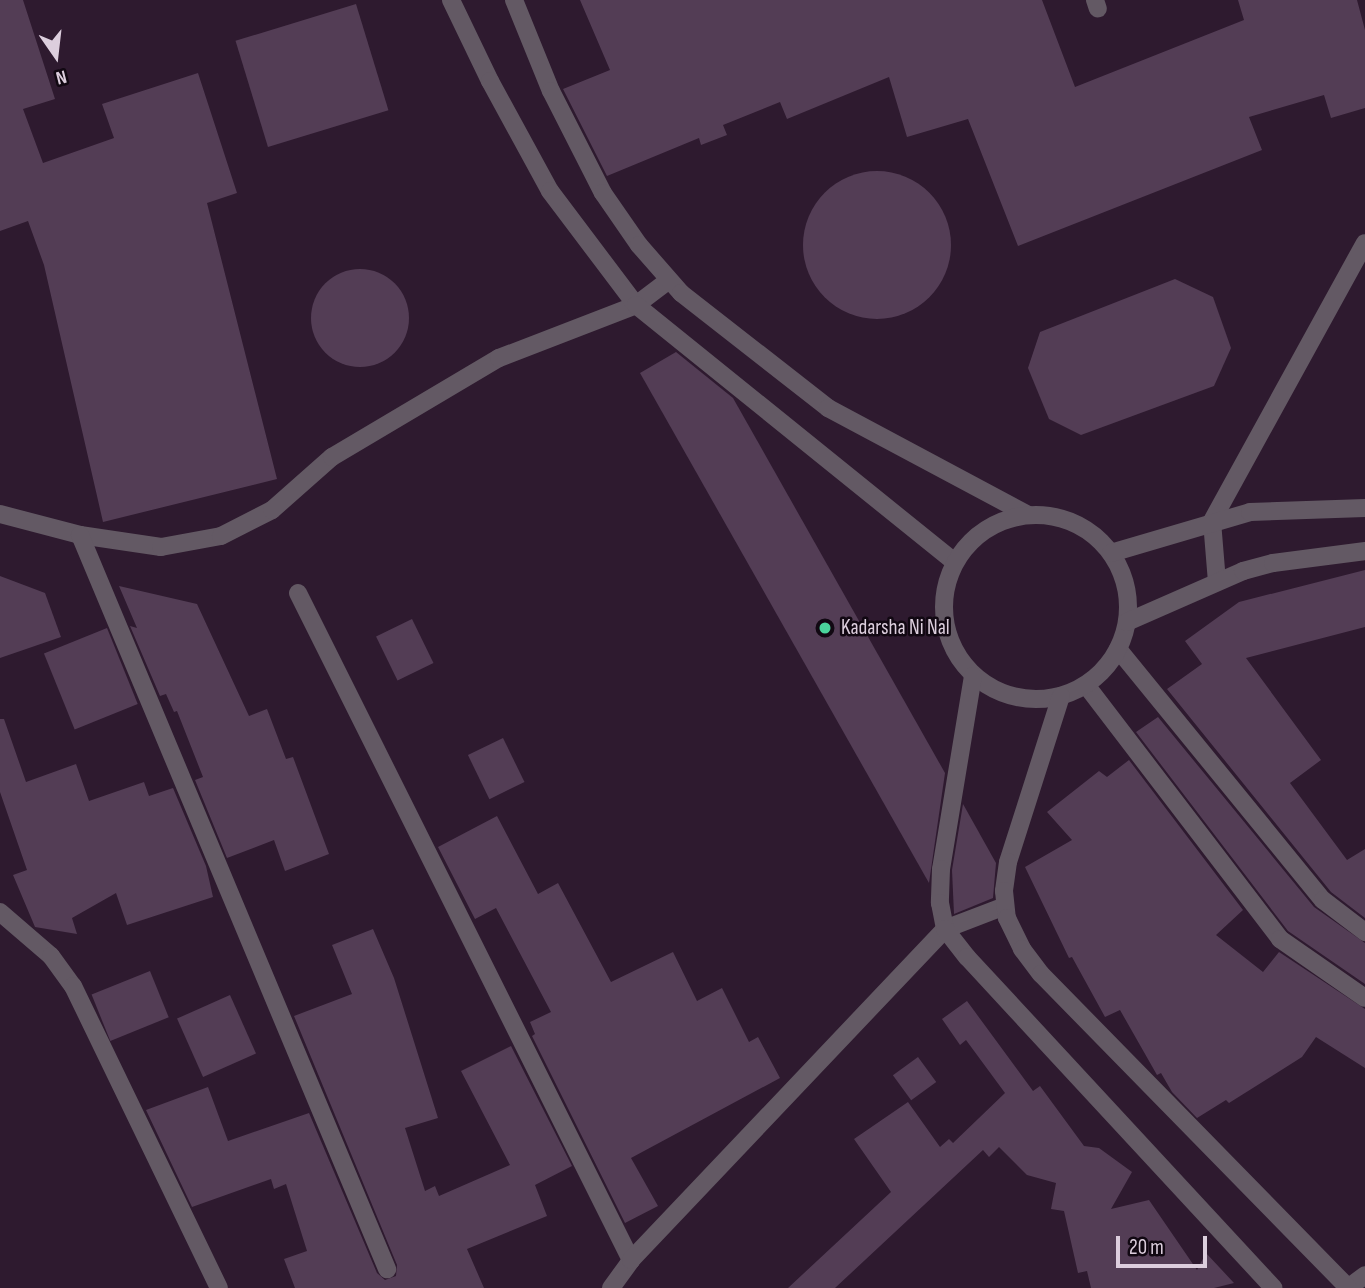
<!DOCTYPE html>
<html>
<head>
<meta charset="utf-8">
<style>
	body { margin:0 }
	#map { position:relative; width:1365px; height:1288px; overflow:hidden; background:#2e1a2f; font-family:"Sofia Sans Condensed",sans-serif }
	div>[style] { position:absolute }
	.building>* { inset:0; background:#533d55; transform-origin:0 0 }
	.round { border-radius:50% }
	.minor>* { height:18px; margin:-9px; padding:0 9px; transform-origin:9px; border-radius:9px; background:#635964 }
	.tertiary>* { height:18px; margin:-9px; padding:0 9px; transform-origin:9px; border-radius:9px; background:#635964 }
	.tertiary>.ring { margin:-9px; padding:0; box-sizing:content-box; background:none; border:18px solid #635964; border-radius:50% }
	.dots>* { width:19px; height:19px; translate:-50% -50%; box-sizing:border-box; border:4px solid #110812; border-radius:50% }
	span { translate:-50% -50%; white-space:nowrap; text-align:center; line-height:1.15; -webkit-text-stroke:5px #110812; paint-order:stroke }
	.poi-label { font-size:21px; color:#dccedd }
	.left { translate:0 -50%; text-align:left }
	.north { position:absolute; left:21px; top:21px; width:70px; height:70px; -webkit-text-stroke:5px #110812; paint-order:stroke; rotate:166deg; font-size:19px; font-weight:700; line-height:28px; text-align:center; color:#dccedd }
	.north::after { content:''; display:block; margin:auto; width:24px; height:32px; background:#dccedd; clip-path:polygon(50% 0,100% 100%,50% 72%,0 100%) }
	.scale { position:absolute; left:1116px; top:1236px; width:91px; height:32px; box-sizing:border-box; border:4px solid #dccedd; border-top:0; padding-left:9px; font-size:21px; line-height:24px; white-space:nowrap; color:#dccedd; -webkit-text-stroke:5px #110812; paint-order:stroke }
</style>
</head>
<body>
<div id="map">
	<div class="building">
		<i style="clip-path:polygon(0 0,23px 0,55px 99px,23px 109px,43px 163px,114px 138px,102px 104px,198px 73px,237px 193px,207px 203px,277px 479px,103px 522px,44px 265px,28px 221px,0 231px)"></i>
		<i style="clip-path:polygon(580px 0,1042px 0,1075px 87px,1244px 20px,1238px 0,1357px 0,1365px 30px,1365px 108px,1331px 118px,1324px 95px,1249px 117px,1262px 150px,1018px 246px,968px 119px,907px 137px,889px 77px,787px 119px,780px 102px,723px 125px,727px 135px,701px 145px,699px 138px,607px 176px,563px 89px,610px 70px)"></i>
		<i style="left:356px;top:4px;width:111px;height:126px;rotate:73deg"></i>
		<i class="round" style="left:803px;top:171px;width:148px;height:148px"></i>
		<i class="round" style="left:311px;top:269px;width:98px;height:98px"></i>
		<i style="clip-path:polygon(1175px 279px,1213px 297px,1231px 348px,1214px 386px,1081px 435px,1049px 419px,1028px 368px,1040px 332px)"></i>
		<i style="clip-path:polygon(676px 352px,733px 398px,945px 773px,929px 883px,640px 373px)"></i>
		<i style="clip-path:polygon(1365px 570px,1365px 627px,1246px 658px,1321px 760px,1290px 783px,1347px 860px,1365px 849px,1365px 918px,1331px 892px,1167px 689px,1202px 664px,1185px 641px,1239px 602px)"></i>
		<i style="clip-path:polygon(0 576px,45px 593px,61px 637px,0 658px)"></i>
		<i style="clip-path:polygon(119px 586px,197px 604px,249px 716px,267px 709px,286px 759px,293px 757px,329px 854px,285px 871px,274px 840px,227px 858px,195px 780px,203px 777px,177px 711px,174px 712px,166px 694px,160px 696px,130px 626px,137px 628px)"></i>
		<i style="left:412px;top:619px;width:49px;height:40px;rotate:64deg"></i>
		<i style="left:107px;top:628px;width:82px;height:68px;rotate:68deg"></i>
		<i style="clip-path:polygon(1158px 717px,1314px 907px,1365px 943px,1365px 984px,1288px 931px,1136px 732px)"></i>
		<i style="clip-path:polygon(0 719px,4px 719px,26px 782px,76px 764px,89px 801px,144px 782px,149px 796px,173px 788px,206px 866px,213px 897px,127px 925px,116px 893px,72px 918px,77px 934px,35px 927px,13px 875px,27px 870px,0 792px)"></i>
		<i style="left:503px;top:738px;width:49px;height:39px;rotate:64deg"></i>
		<i style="clip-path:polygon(1129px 760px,1243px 910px,1216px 935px,1263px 972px,1279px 952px,1365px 1009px,1365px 1068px,1316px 1037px,1302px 1057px,1229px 1103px,1226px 1100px,1197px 1118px,1172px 1092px,1161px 1073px,1157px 1075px,1120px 1010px,1105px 1017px,1072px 957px,1069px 958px,1025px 867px,1072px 840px,1047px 812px,1099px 771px,1107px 777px)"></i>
		<i style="clip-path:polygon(963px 804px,996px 863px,993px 898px,954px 914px,952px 870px)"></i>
		<i style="clip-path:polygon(497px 816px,538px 894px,558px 883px,611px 982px,673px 952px,697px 1001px,722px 988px,749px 1042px,758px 1037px,780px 1078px,631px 1158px,658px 1206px,625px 1223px,532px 1036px,535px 1034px,530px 1022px,551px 1012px,496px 908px,475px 919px,438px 847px)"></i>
		<i style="clip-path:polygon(373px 929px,394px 978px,438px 1118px,405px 1128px,425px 1191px,435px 1186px,439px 1196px,510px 1165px,461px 1071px,511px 1046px,572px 1166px,535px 1185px,547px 1216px,467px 1249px,484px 1288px,295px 1288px,284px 1259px,307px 1251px,286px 1184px,274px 1189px,271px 1179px,192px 1207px,146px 1110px,208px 1087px,228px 1141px,309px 1113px,377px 1273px,385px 1280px,396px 1276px,397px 1265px,294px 1016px,352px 994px,332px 945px)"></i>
		<i style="left:150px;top:971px;width:50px;height:63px;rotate:68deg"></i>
		<i style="left:230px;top:995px;width:64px;height:58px;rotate:66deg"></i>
		<i style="clip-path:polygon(967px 1001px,1033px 1091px,1040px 1086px,1084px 1146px,1099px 1148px,1132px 1172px,1111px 1209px,1149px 1200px,1197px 1270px,1206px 1253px,1234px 1283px,1214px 1288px,1091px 1288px,1087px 1271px,1078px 1273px,1064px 1211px,1051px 1209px,1056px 1183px,1027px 1175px,999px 1147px,989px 1157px,983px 1150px,835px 1288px,788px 1288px,891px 1192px,854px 1139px,908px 1102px,940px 1147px,949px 1139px,953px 1143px,1005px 1093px,966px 1040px,960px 1045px,942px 1019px)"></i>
		<i style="left:918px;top:1057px;width:31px;height:31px;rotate:54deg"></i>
	</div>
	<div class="minor">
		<i style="left:1095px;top:0;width:9px;rotate:72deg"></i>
		<i style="left:0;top:514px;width:83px;rotate:14.7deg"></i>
		<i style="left:80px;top:535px;width:82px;rotate:8.4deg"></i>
		<i style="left:161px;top:547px;width:61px;rotate:-10.4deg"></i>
		<i style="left:221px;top:536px;width:57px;rotate:-27deg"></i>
		<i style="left:272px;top:510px;width:80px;rotate:-41.5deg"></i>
		<i style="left:332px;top:457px;width:194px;rotate:-30.7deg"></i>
		<i style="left:499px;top:358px;width:147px;rotate:-21.1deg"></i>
		<i style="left:636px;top:305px;width:41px;rotate:-37.1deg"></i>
		<i style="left:80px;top:535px;width:796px;rotate:67.3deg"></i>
		<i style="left:1217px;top:582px;width:61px;rotate:-94.7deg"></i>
		<i style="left:1212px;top:521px;width:317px;rotate:-61.2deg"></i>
		<i style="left:298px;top:593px;width:746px;rotate:63.47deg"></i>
		<i style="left:1118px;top:649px;width:324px;rotate:50.8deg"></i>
		<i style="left:1323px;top:900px;width:53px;rotate:37.3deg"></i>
		<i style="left:1086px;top:685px;width:320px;rotate:52.6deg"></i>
		<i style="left:1280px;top:939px;width:103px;rotate:34.8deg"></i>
		<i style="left:0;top:912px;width:67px;rotate:40.8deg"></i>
		<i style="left:51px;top:956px;width:37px;rotate:54deg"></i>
		<i style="left:73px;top:986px;width:335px;rotate:64.2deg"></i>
		<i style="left:611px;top:1288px;width:34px;rotate:-54deg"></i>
		<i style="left:631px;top:1260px;width:456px;rotate:-46.5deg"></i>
		<i style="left:945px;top:929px;width:64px;rotate:-21deg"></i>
		<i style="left:1348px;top:1288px;width:21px;rotate:-37deg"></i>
	</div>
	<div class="tertiary">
		<i style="left:451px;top:0;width:90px;rotate:64.3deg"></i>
		<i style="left:490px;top:81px;width:125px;rotate:61.4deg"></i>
		<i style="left:550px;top:191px;width:143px;rotate:53deg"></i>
		<i style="left:636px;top:305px;width:409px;rotate:38.9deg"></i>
		<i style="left:514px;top:0;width:98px;rotate:67.9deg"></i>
		<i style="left:551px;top:91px;width:114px;rotate:63deg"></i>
		<i style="left:603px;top:193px;width:63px;rotate:55.3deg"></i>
		<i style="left:639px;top:245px;width:64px;rotate:48.8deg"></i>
		<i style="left:681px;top:293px;width:187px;rotate:38deg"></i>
		<i style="left:828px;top:408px;width:227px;rotate:28.1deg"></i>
		<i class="ring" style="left:944px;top:515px;width:166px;height:166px"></i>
		<i style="left:1111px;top:553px;width:145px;rotate:-16.4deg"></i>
		<i style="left:1250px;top:512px;width:115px;rotate:-2deg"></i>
		<i style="left:1127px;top:622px;width:127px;rotate:-23.7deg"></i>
		<i style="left:1243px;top:571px;width:31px;rotate:-15deg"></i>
		<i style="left:1273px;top:563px;width:93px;rotate:-7.4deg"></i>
		<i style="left:973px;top:676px;width:196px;rotate:99.4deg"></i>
		<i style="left:941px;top:869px;width:34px;rotate:92deg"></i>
		<i style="left:940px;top:903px;width:26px;rotate:79deg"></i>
		<i style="left:945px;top:929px;width:36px;rotate:52deg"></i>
		<i style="left:967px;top:957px;width:451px;rotate:47.2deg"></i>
		<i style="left:1061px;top:696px;width:174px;rotate:107.7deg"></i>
		<i style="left:1008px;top:862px;width:29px;rotate:98deg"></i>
		<i style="left:1004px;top:891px;width:27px;rotate:84deg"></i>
		<i style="left:1007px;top:918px;width:34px;rotate:64deg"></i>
		<i style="left:1022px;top:949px;width:31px;rotate:53deg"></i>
		<i style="left:1041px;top:974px;width:439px;rotate:45.6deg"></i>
	</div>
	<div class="dots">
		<i style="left:825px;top:628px;background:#4ad49c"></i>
	</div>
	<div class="poi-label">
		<span class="left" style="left:841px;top:628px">Kadarsha Ni Nal</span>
	</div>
	<div class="north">N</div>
	<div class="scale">20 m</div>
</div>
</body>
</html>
